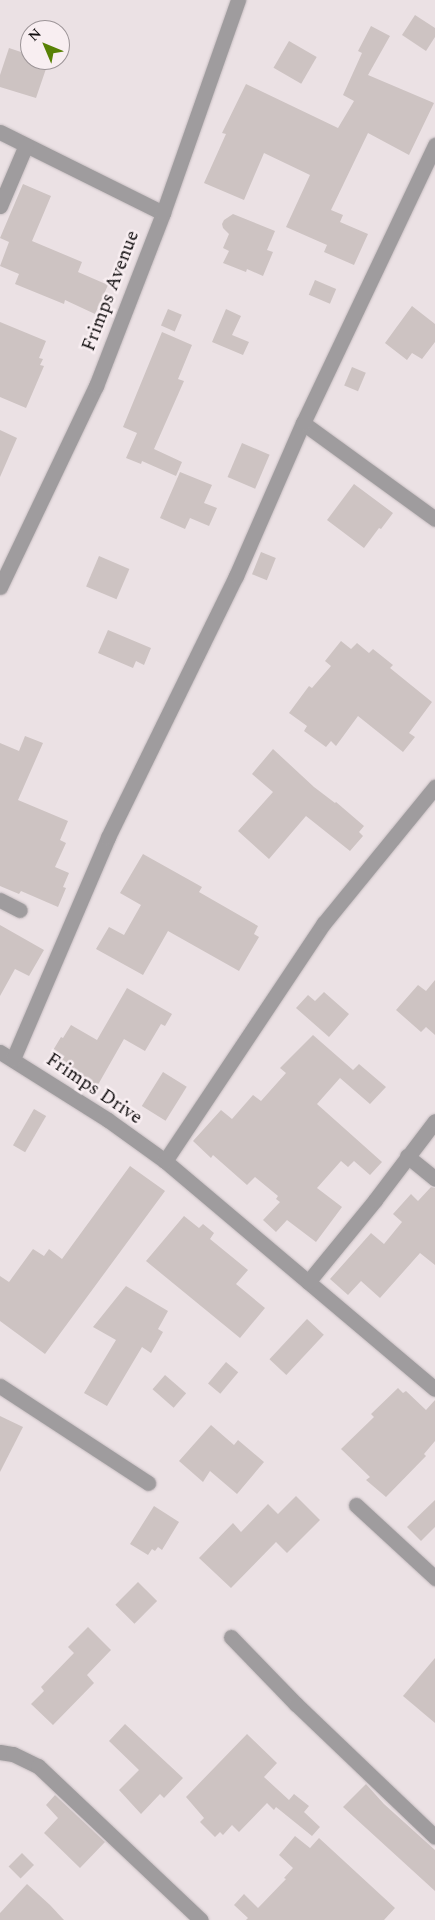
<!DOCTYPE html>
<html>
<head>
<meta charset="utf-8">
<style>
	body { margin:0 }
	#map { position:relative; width:435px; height:1920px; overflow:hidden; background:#ebe1e4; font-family:Spectral,serif }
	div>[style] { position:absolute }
	.building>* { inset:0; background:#cdc3c2; transform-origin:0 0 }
	.roads { filter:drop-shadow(0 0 1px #c8bfc2) drop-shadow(0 0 1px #c8bfc2) }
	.minor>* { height:15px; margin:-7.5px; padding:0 7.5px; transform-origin:7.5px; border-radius:7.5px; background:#9f9c9e }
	span { translate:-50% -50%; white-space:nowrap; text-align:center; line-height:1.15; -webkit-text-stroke:5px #f8eef1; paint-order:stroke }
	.street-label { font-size:19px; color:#110e0f }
	.north { position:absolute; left:20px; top:20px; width:50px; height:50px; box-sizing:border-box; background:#f8eef1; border:1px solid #9c9497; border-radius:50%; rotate:315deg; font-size:14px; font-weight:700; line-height:20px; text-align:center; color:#110e0f }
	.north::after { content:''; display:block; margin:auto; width:18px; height:22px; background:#588105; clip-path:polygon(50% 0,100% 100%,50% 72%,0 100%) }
</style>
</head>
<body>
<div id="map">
	<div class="building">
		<i style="clip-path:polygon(415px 15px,435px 28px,435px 37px,426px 51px,402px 35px)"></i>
		<i style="clip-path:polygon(371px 26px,390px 36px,368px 75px,434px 103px,409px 155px,368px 133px,331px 210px,343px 215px,340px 222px,368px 234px,354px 265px,324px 252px,327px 245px,286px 227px,310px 175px,264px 153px,244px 200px,204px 183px,226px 134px,222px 133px,246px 84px,338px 128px,354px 101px,343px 95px,362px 53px,358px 51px)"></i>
		<i style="left:289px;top:41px;width:32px;height:31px;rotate:30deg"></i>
		<i style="clip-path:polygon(9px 48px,30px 55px,30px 60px,49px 60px,36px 98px,0 87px,0 75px)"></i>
		<i style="clip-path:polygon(23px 184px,51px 196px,32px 241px,82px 262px,78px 272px,108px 285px,95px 314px,65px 300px,64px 304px,15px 284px,19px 274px,0 266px,9px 242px,0 238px)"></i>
		<i style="clip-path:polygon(233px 214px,275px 231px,267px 250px,273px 252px,263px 276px,247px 269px,246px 272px,223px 263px,229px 251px,223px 248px,229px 234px,223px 228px,222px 224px,224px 220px)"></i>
		<i style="left:315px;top:280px;width:23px;height:16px;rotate:23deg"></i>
		<i style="clip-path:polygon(412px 306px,435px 324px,435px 342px,422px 359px,412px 353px,407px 360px,385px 343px)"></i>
		<i style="left:168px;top:309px;width:15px;height:18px;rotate:23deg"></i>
		<i style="clip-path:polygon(226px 309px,241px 316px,232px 335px,249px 342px,243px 355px,212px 342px)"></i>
		<i style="clip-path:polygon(0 322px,46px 341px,39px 358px,43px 359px,40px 365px,44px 366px,26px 408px,0 397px)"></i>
		<i style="clip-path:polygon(162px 332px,192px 345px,178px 379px,184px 381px,154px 449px,182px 462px,176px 476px,142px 461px,141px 464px,126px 458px,137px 433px,123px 427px)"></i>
		<i style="left:352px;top:367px;width:15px;height:20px;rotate:23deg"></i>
		<i style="clip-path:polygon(0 430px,17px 438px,0 477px)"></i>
		<i style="left:242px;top:443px;width:30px;height:37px;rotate:23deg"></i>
		<i style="clip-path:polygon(180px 472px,212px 485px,204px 503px,217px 508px,209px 526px,190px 518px,185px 529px,160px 518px)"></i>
		<i style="clip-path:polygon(354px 484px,393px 513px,381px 529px,379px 528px,364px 548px,327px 520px)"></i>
		<i style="left:261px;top:552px;width:16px;height:24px;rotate:22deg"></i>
		<i style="left:99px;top:556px;width:33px;height:33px;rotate:23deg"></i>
		<i style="clip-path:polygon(108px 630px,151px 648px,144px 665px,136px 661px,133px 668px,98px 653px)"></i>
		<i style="clip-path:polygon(341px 641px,351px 649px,357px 643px,369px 653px,373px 649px,393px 665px,390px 668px,432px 702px,409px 733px,415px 737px,403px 752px,358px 716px,336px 746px,331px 741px,326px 747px,304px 731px,307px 726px,289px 713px,309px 686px,312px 688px,331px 666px,325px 661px)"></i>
		<i style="clip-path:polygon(25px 736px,43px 743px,18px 800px,68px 821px,60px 840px,66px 843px,55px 867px,69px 873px,63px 887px,66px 888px,58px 907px,21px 891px,19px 894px,0 886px,0 743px,19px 751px)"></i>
		<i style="clip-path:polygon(273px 749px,314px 787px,335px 803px,336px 802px,364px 826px,359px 832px,363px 836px,350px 851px,306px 816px,269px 859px,238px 831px,273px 792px,252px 774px)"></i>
		<i style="clip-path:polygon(143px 854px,202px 887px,199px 892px,258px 926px,254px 934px,259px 937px,239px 971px,168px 931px,143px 975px,96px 949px,109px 927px,124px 935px,141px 905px,120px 893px)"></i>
		<i style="clip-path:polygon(0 925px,44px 950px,29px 976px,15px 969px,0 996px)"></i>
		<i style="clip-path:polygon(435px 980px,435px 1035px,426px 1027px,421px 1032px,396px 1010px,418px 985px,426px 991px)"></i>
		<i style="clip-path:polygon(127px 988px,172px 1014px,165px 1026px,161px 1024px,145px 1051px,124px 1039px,95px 1090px,46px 1062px,61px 1037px,63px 1038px,71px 1025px,97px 1040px)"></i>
		<i style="clip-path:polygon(324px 992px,349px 1014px,329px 1037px,296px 1008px,308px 995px,315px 1001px)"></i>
		<i style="clip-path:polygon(313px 1035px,353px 1070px,359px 1064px,386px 1087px,370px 1104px,340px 1078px,317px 1104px,382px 1162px,370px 1175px,354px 1161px,348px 1167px,341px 1161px,317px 1188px,342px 1207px,316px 1242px,287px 1220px,276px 1232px,263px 1220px,280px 1202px,276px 1199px,278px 1196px,255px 1177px,247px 1185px,213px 1155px,211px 1158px,193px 1141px,221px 1110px,232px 1119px,253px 1095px,261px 1101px,286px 1073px,280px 1068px)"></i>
		<i style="left:163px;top:1072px;width:28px;height:40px;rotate:32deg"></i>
		<i style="left:34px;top:1109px;width:14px;height:42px;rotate:30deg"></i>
		<i style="clip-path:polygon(130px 1166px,165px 1191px,45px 1354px,0 1321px,0 1276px,9px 1282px,33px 1249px,44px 1256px,49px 1249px,62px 1259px)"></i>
		<i style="clip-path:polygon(431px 1187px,435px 1188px,435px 1265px,420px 1253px,380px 1298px,361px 1281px,348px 1295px,330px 1279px,371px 1233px,384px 1244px,402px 1222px,393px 1214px,411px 1194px,418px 1201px)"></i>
		<i style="clip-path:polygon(184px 1216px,199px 1228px,203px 1224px,214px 1233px,210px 1239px,248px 1270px,236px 1284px,265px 1308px,240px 1338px,146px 1261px)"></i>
		<i style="clip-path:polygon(126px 1286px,168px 1311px,158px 1329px,163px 1332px,151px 1353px,142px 1347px,107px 1406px,84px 1393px,116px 1340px,93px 1327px)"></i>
		<i style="left:307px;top:1319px;width:23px;height:55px;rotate:43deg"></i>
		<i style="left:226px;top:1362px;width:16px;height:28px;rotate:40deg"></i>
		<i style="left:165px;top:1375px;width:28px;height:19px;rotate:41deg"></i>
		<i style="clip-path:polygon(398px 1388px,403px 1393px,406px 1391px,426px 1410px,435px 1400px,435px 1441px,424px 1454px,426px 1456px,386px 1497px,366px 1480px,370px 1477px,341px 1449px,374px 1417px,371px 1414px)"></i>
		<i style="clip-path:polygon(0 1416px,23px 1427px,0 1472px)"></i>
		<i style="clip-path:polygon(211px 1425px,234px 1445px,238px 1440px,264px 1462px,237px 1494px,210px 1471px,203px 1482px,179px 1461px)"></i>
		<i style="clip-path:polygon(296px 1496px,320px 1520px,287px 1553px,276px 1542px,231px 1588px,199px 1558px,233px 1523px,241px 1532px,268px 1504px,278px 1514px)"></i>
		<i style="clip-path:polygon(435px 1500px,435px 1527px,421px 1541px,407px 1527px)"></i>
		<i style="clip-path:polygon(154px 1506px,179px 1522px,162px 1550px,158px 1547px,155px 1551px,152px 1549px,148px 1555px,130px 1544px)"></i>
		<i style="left:138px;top:1582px;width:27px;height:32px;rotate:45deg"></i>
		<i style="clip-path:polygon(88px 1627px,111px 1650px,87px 1675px,94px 1683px,53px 1725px,31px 1704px,44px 1691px,41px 1687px,74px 1653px,68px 1647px)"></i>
		<i style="clip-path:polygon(435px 1658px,435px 1723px,403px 1696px)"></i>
		<i style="clip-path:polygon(125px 1724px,183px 1778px,164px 1798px,160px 1794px,141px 1814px,119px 1790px,139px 1770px,109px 1741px)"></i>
		<i style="clip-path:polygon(247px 1734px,277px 1763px,264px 1777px,289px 1800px,294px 1794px,309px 1806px,304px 1812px,320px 1827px,312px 1836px,276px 1807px,274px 1810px,267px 1803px,239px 1832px,232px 1825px,223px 1835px,220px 1832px,215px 1837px,200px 1822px,204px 1818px,186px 1797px)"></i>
		<i style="clip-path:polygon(366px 1784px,384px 1804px,435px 1850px,435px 1891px,343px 1807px)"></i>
		<i style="clip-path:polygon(55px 1795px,105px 1842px,80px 1868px,44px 1833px,58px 1818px,46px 1805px)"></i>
		<i style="clip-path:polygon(295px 1836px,310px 1848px,319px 1838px,395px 1908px,384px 1920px,246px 1920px,248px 1918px,234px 1905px,244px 1894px,258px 1908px,286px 1879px,284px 1878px,293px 1868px,279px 1855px)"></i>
		<i style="left:22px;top:1853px;width:17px;height:19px;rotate:45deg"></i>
		<i style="clip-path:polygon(27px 1884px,50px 1905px,64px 1920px,0 1920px,0 1913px)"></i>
	</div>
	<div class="roads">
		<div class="minor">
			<i style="left:0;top:132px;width:182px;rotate:26.4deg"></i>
			<i style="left:0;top:206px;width:66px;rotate:-66.9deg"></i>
			<i style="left:303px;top:423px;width:163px;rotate:36deg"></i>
			<i style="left:0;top:587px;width:223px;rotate:-64.5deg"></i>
			<i style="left:96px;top:386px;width:186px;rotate:-68.8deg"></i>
			<i style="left:163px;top:213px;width:226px;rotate:-70.6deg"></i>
			<i style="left:0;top:900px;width:22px;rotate:27deg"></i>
			<i style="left:0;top:1052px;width:128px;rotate:32.2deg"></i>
			<i style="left:108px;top:1120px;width:70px;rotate:35.7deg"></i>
			<i style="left:165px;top:1161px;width:353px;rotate:40.2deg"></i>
			<i style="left:13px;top:1059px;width:241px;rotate:-66.8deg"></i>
			<i style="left:108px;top:837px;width:291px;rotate:-63.9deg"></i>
			<i style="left:236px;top:576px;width:167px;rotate:-66.4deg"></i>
			<i style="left:303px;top:423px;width:308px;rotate:-64.6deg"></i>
			<i style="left:407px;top:1156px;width:36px;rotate:39deg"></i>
			<i style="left:165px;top:1161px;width:286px;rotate:-56.3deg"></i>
			<i style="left:324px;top:923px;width:176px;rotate:-50.8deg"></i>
			<i style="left:308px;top:1282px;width:106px;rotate:-50.7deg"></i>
			<i style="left:375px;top:1200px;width:99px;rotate:-52.8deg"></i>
			<i style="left:0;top:1386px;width:177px;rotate:33.2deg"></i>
			<i style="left:356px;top:1505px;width:108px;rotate:42.7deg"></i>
			<i style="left:231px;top:1637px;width:93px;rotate:45.9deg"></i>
			<i style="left:296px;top:1704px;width:192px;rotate:43.7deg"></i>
			<i style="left:0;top:1752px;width:13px;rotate:9deg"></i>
			<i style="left:13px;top:1754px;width:28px;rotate:26deg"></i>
			<i style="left:38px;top:1766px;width:224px;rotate:43.4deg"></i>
		</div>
	</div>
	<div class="street-label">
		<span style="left:111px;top:291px;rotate:-69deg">Frimps Avenue</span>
		<span style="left:94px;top:1089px;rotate:34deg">Frimps Drive</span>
	</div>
	<div class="north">N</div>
</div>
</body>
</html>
